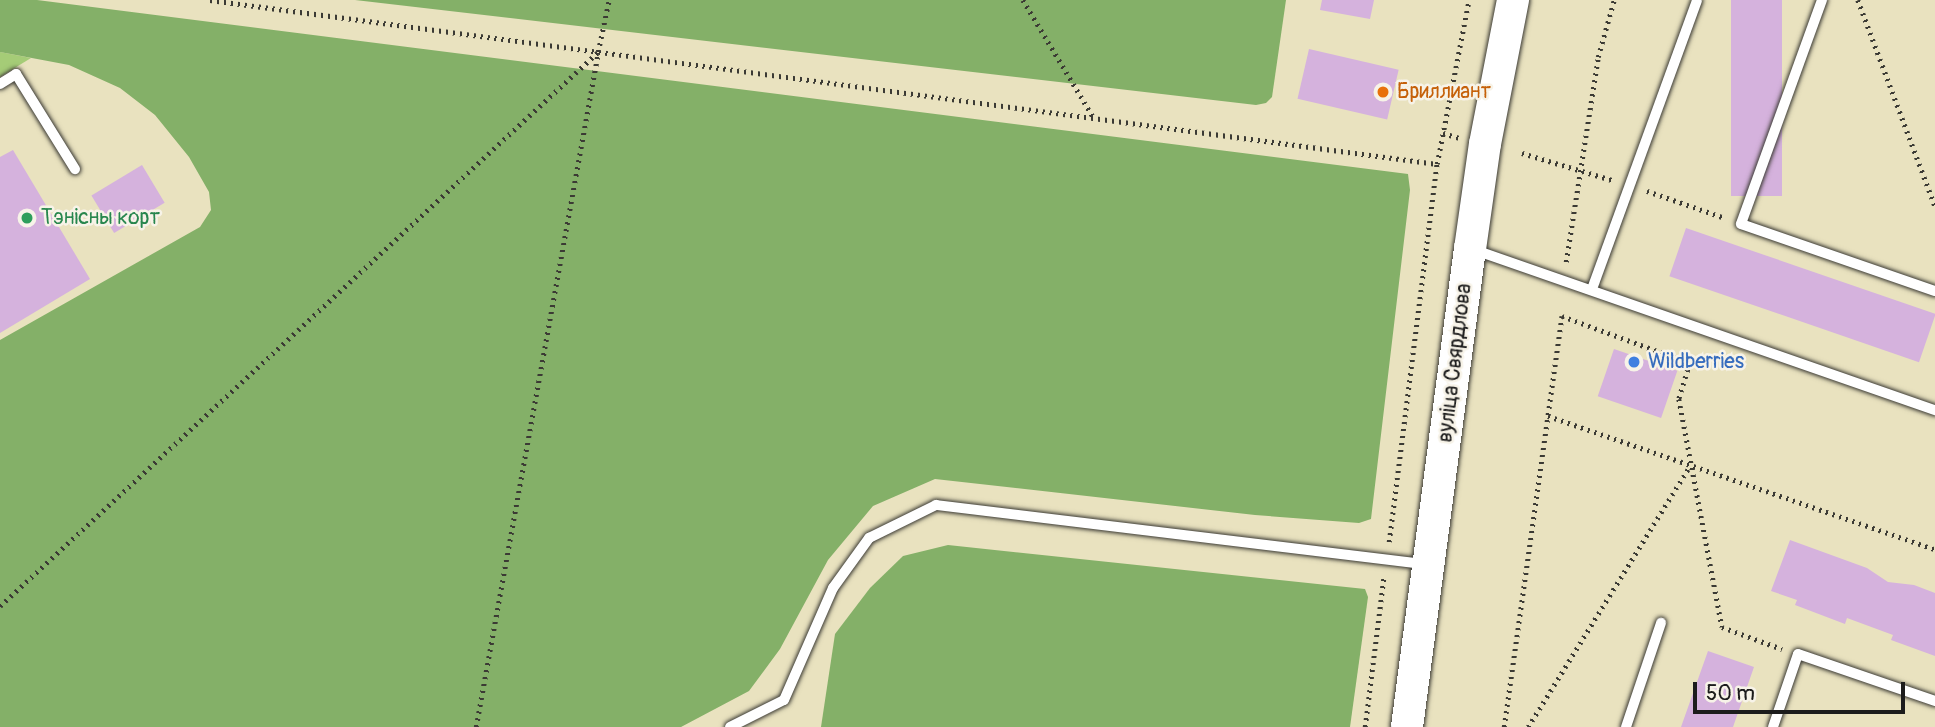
<!DOCTYPE html>
<html>
<head>
<meta charset="utf-8">
<style>
	body { margin:0 }
	#map { position:relative; width:1935px; height:727px; overflow:hidden; background:#e9e2bf; font-family:Pangolin,sans-serif }
	div>[style] { position:absolute }
	.green>* { inset:0; background:#a5cc77 }
	.forest>* { inset:0; background:#84b068 }
	.building>* { inset:0; background:#d5b2dd; transform-origin:0 0 }
	.path>* { height:4.5px; margin-top:-2.25px; transform-origin:0; background:repeating-linear-gradient(90deg,#3b3a34 0 2px,transparent 0 7px) }
	.roads { filter:drop-shadow(0 0 2px #3b3a34) drop-shadow(0 0 2px #3b3a34) }
	.service>* { height:10px; margin:-5px; padding:0 5px; transform-origin:5px; border-radius:5px; background:#fff }
	.secondary>* { height:32px; margin:-16px; padding:0 16px; transform-origin:16px; border-radius:16px; background:#fff }
	.dots>* { width:19px; height:19px; translate:-50% -50%; box-sizing:border-box; border:4px solid #f7f3e8; border-radius:50% }
	span { translate:-50% -50%; white-space:nowrap; text-align:center; line-height:1.15; -webkit-text-stroke:5px #f7f3e8; paint-order:stroke }
	.food-label { font-size:21px; color:#c56008 }
	.left { translate:0 -50%; text-align:left }
	.leisure-label { font-size:21px; color:#27864d }
	.shop-label { font-size:21px; color:#366cbe }
	.street-label { font-size:21px; color:#1c1c1c }
	.scale { position:absolute; left:1693px; top:682px; width:212px; height:32px; box-sizing:border-box; border:4px solid #1c1c1c; border-top:0; padding-left:9px; font-size:21px; line-height:24px; white-space:nowrap; color:#1c1c1c; -webkit-text-stroke:5px #f7f3e8; paint-order:stroke }
</style>
</head>
<body>
<div id="map">
	<div class="green">
		<i style="clip-path:polygon(0 52px,31px 58px,0 77px)"></i>
	</div>
	<div class="forest">
		<i style="clip-path:polygon(0 0,37px 0,1408px 174px,1410px 190px,1371px 519px,1359px 523px,1255px 515px,935px 479px,873px 506px,828px 560px,780px 649px,749px 691px,681px 727px,0 727px,0 340px,200px 227px,211px 210px,209px 192px,189px 157px,155px 115px,120px 88px,69px 65px,0 52px)"></i>
		<i style="clip-path:polygon(355px 0,1286px 0,1272px 97px,1266px 103px,1256px 105px)"></i>
		<i style="clip-path:polygon(948px 545px,1365px 589px,1368px 597px,1350px 727px,821px 727px,835px 634px,870px 588px,903px 556px)"></i>
	</div>
	<div class="building">
		<i style="clip-path:polygon(1322px 0,1374px 0,1370px 19px,1320px 10px)"></i>
		<i style="left:1731px;top:0;width:51px;height:196px"></i>
		<i style="left:1309px;top:49px;width:92px;height:51px;rotate:13deg"></i>
		<i style="clip-path:polygon(13px 150px,90px 279px,0 333px,0 157px)"></i>
		<i style="left:142px;top:165px;width:44px;height:59px;rotate:59deg"></i>
		<i style="left:1686px;top:228px;width:264px;height:51px;rotate:19deg"></i>
		<i style="left:1614px;top:349px;width:67px;height:50px;rotate:19deg"></i>
		<i style="clip-path:polygon(1790px 540px,1867px 568px,1888px 582px,1914px 585px,1935px 593px,1935px 656px,1891px 640px,1893px 635px,1847px 618px,1845px 624px,1795px 605px,1797px 600px,1771px 591px)"></i>
		<i style="clip-path:polygon(1708px 651px,1754px 667px,1733px 727px,1681px 727px)"></i>
	</div>
	<div class="path">
		<i style="left:210px;top:0;width:1238px;rotate:7.61deg"></i>
		<i style="left:1023px;top:0;width:138px;rotate:59deg"></i>
		<i style="left:1858px;top:0;width:220px;rotate:69.5deg"></i>
		<i style="left:1443px;top:133px;width:17px;rotate:17deg"></i>
		<i style="left:1522px;top:153px;width:94px;rotate:16.7deg"></i>
		<i style="left:1647px;top:191px;width:83px;rotate:19.1deg"></i>
		<i style="left:1566px;top:262px;width:207px;rotate:-81.1deg"></i>
		<i style="left:1598px;top:57px;width:59px;rotate:-74.3deg"></i>
		<i style="left:1548px;top:416px;width:409px;rotate:19deg"></i>
		<i style="left:1389px;top:542px;width:381px;rotate:-82.8deg"></i>
		<i style="left:1437px;top:164px;width:167px;rotate:-79deg"></i>
		<i style="left:0;top:606px;width:815px;rotate:-42.81deg"></i>
		<i style="left:598px;top:52px;width:53px;rotate:-78.1deg"></i>
		<i style="left:476px;top:727px;width:685px;rotate:-79.74deg"></i>
		<i style="left:1365px;top:727px;width:153px;rotate:-82.9deg"></i>
		<i style="left:1504px;top:727px;width:415px;rotate:-82deg"></i>
		<i style="left:1562px;top:316px;width:136px;rotate:20.2deg"></i>
		<i style="left:1690px;top:363px;width:38px;rotate:107deg"></i>
		<i style="left:1679px;top:399px;width:232px;rotate:79.3deg"></i>
		<i style="left:1722px;top:627px;width:64px;rotate:20.1deg"></i>
		<i style="left:1528px;top:727px;width:307px;rotate:-58.2deg"></i>
	</div>
	<div class="roads">
		<div class="service">
			<i style="left:1822px;top:0;width:238px;rotate:109.9deg"></i>
			<i style="left:1741px;top:224px;width:205px;rotate:19.1deg"></i>
			<i style="left:0;top:84px;width:19px;rotate:-32deg"></i>
			<i style="left:16px;top:74px;width:112px;rotate:58.2deg"></i>
			<i style="left:1472px;top:249px;width:490px;rotate:19.2deg"></i>
			<i style="left:1592px;top:289px;width:307px;rotate:-70deg"></i>
			<i style="left:730px;top:727px;width:60px;rotate:-26.6deg"></i>
			<i style="left:784px;top:700px;width:122px;rotate:-66.4deg"></i>
			<i style="left:833px;top:588px;width:62px;rotate:-54.2deg"></i>
			<i style="left:869px;top:538px;width:75px;rotate:-26.2deg"></i>
			<i style="left:936px;top:505px;width:494px;rotate:6.9deg"></i>
			<i style="left:1626px;top:727px;width:110px;rotate:-71.4deg"></i>
			<i style="left:1773px;top:727px;width:77px;rotate:-71.1deg"></i>
			<i style="left:1798px;top:654px;width:145px;rotate:18.9deg"></i>
		</div>
		<div class="secondary">
			<i style="left:1407px;top:727px;width:482px;rotate:-82.5deg"></i>
			<i style="left:1470px;top:249px;width:106px;rotate:-81.9deg"></i>
			<i style="left:1485px;top:144px;width:147px;rotate:-79deg"></i>
		</div>
	</div>
	<div class="dots">
		<i style="left:1383px;top:92px;background:#e8710a"></i>
		<i style="left:27px;top:218px;background:#2e9e5b"></i>
		<i style="left:1634px;top:362px;background:#3f7fe0"></i>
	</div>
	<div class="food-label">
		<span class="left" style="left:1397px;top:92px">Бриллиант</span>
	</div>
	<div class="leisure-label">
		<span class="left" style="left:41px;top:218px">Тэнісны корт</span>
	</div>
	<div class="shop-label">
		<span class="left" style="left:1648px;top:362px">Wildberries</span>
	</div>
	<div class="street-label">
		<span style="left:1455px;top:363px;rotate:-83deg">вуліца Свярдлова</span>
	</div>
	<div class="scale">50 m</div>
</div>
</body>
</html>
